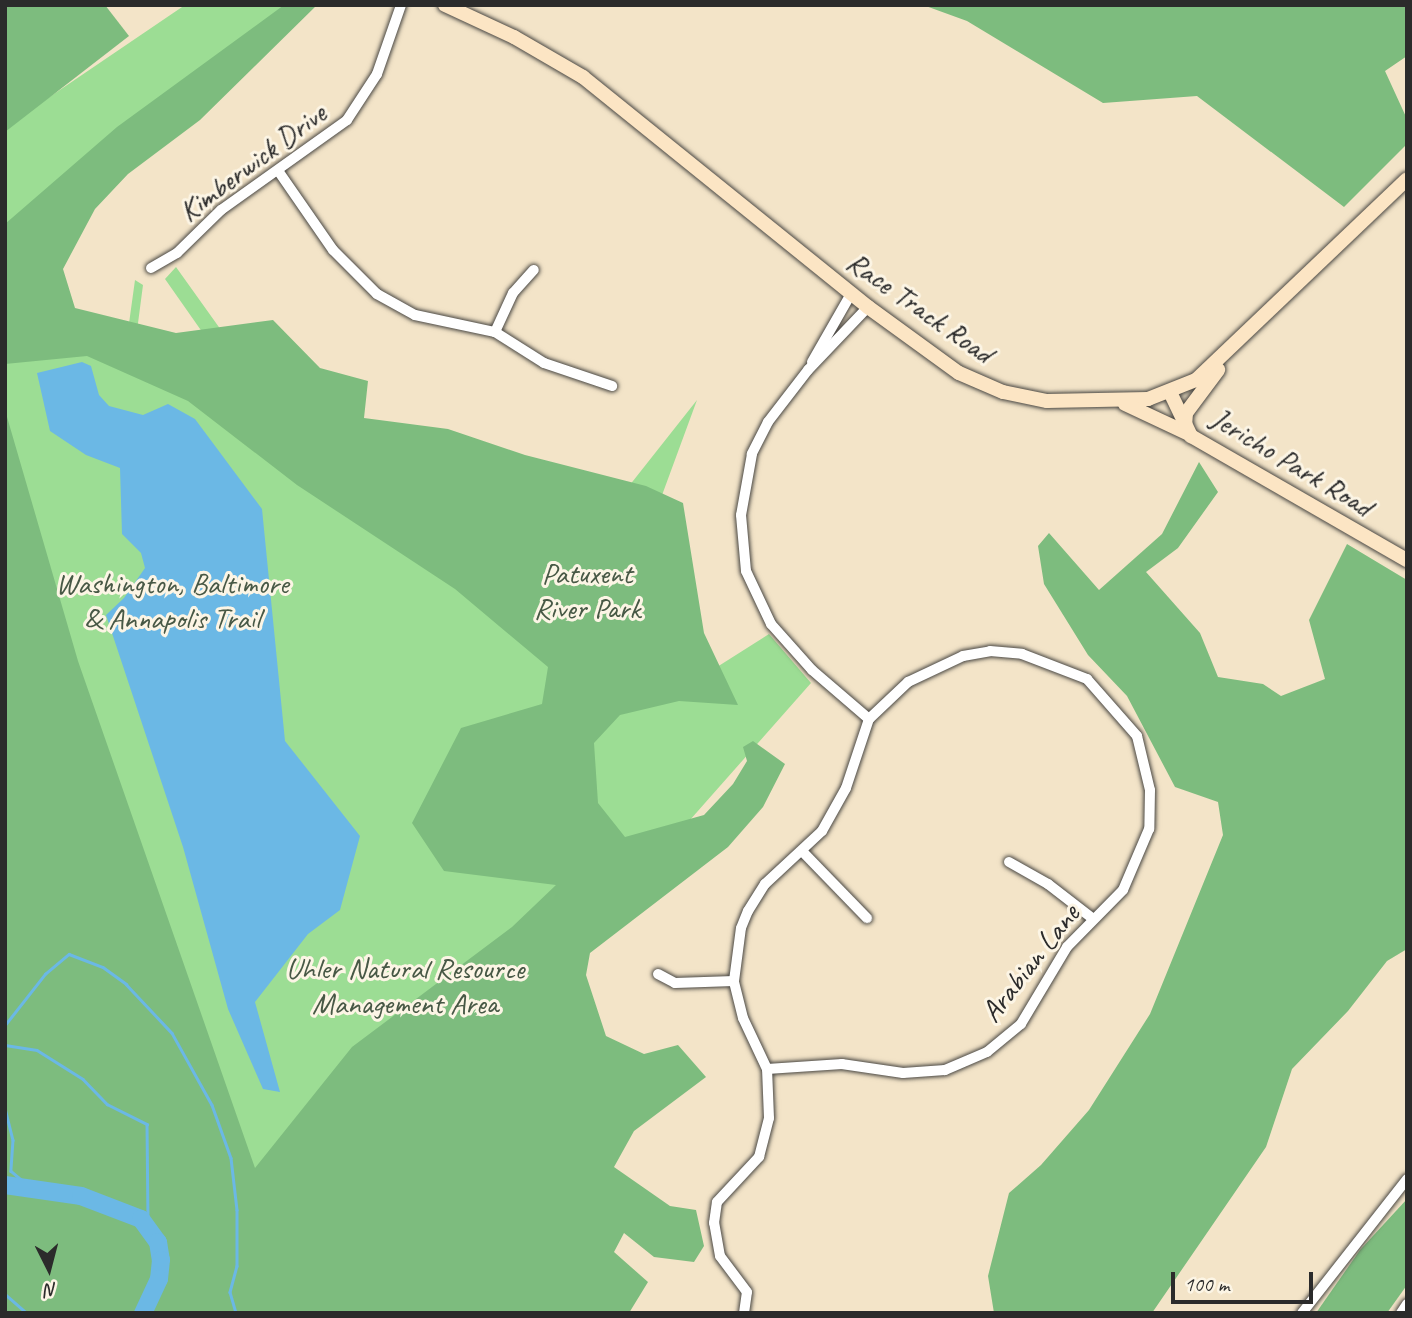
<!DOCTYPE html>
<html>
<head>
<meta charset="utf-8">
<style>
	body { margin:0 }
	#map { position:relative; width:1412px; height:1318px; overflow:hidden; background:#f3e4c8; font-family:Caveat,sans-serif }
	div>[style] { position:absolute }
	.green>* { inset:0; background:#9cdd94 }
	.forest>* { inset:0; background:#7dbc7e }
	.water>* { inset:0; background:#6bb8e5 }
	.stream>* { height:2.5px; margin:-1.25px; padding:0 1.25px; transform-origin:1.25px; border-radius:1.25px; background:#6bb8e5 }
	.river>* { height:18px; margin:-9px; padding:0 9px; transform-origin:9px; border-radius:9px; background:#6bb8e5 }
	.roads { filter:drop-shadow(0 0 2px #494743) drop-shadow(0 0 2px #494743) }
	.street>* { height:10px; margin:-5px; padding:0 5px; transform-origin:5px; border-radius:5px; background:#fff }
	.secondary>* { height:14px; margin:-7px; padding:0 7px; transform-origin:7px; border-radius:7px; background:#fce5c4 }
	span { translate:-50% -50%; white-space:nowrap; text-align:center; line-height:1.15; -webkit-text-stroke:6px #fcf5e5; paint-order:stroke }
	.street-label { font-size:30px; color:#2b2b2b }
	.park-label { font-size:30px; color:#475845 }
	.frame { position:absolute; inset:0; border:7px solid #2b2b2b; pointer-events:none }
	.north { position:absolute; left:14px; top:1234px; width:70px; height:70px; -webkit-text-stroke:5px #fcf5e5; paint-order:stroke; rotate:174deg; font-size:19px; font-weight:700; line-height:28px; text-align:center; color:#2b2b2b }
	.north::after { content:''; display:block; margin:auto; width:24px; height:32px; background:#2b2b2b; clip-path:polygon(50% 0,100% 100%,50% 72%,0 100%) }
	.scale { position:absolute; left:1171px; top:1272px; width:142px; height:32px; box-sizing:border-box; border:4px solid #2b2b2b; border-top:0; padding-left:9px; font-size:21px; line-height:24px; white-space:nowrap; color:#2b2b2b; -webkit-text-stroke:5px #fcf5e5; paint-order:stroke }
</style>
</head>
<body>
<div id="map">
	<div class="green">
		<i style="clip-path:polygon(185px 5px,296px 5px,103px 168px,44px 301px,126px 345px,135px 280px,143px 285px,135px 346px,219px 356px,165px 279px,176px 267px,251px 372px,599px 524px,697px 400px,647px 536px,687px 686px,769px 634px,811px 683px,682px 829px,599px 870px,509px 1313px,5px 1101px,5px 113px,20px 117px)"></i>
	</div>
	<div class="forest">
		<i style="clip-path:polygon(5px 5px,105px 5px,129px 36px,5px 132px)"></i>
		<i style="clip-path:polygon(284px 5px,317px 5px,200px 120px,128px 174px,95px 209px,63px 269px,75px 308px,176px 333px,273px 320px,320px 368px,368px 381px,364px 418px,448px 429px,525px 455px,646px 486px,683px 503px,704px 633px,738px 705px,679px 701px,620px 715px,594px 743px,598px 803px,625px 837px,704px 815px,733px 784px,747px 761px,743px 747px,753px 741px,785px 764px,763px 807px,728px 847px,590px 953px,586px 975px,606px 1036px,644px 1054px,678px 1045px,706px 1077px,634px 1131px,614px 1167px,670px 1206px,696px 1210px,704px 1246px,694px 1262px,654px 1257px,624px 1233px,614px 1252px,648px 1282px,629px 1313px,5px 1313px,5px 410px,78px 661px,255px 1168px,352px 1047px,512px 927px,556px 885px,444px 871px,412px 823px,461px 728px,542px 704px,548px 667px,455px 589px,297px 485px,188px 401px,87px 356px,5px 364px,5px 224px,117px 127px)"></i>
		<i style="clip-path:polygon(923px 5px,1407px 5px,1407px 56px,1385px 71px,1407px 119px,1407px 144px,1344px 207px,1197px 96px,1103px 103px,967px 21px)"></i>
		<i style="clip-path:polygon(1199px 462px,1218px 492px,1178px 548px,1146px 572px,1200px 633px,1218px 677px,1263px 684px,1281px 696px,1325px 679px,1309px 620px,1347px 544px,1407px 580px,1407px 949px,1387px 961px,1348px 1011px,1292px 1069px,1266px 1147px,1152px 1313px,994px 1313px,988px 1276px,1009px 1193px,1041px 1165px,1089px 1110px,1150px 1014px,1223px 835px,1218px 802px,1175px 787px,1127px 696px,1088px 655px,1044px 584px,1038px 546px,1049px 533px,1099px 590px,1162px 534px)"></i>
		<i style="clip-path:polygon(1407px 1199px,1407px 1285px,1387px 1313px,1316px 1313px,1360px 1250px)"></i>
	</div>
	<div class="water">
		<i style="clip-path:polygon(82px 362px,91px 366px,99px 395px,109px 406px,143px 415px,168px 404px,195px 419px,262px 509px,285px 741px,360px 836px,340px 910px,308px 934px,255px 1002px,280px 1092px,263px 1089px,228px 1009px,183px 847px,106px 615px,124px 598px,145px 568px,141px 553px,122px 534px,120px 468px,86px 455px,50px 431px,37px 373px)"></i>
	</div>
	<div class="stream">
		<i style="left:5px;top:1025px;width:65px;rotate:-51.9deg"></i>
		<i style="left:45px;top:974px;width:31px;rotate:-40deg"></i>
		<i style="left:69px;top:954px;width:36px;rotate:21deg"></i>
		<i style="left:103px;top:967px;width:29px;rotate:36deg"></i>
		<i style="left:126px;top:984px;width:67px;rotate:46.8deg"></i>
		<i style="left:172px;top:1033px;width:82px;rotate:60.9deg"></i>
		<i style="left:212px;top:1105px;width:56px;rotate:70.3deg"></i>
		<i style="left:231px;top:1158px;width:52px;rotate:83.4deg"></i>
		<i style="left:237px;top:1210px;width:56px;rotate:90deg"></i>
		<i style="left:237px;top:1266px;width:27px;rotate:105deg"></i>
		<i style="left:230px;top:1292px;width:22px;rotate:74deg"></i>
		<i style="left:5px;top:1045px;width:32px;rotate:9deg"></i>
		<i style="left:37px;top:1050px;width:54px;rotate:32.2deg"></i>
		<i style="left:83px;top:1079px;width:35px;rotate:46deg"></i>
		<i style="left:107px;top:1104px;width:45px;rotate:26.6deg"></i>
		<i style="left:147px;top:1124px;width:102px;rotate:89.4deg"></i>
		<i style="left:5px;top:1108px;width:33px;rotate:76deg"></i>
		<i style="left:13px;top:1140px;width:31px;rotate:94deg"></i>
		<i style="left:11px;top:1171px;width:31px;rotate:40deg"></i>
		<i style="left:5px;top:1294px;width:29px;rotate:41deg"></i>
	</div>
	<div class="river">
		<i style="left:5px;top:1185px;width:77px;rotate:8.2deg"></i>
		<i style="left:81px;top:1196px;width:64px;rotate:21deg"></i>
		<i style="left:141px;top:1219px;width:29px;rotate:54deg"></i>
		<i style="left:158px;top:1242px;width:18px;rotate:81deg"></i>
		<i style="left:161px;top:1260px;width:19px;rotate:96deg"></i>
		<i style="left:159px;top:1279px;width:38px;rotate:115deg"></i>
	</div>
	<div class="roads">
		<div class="street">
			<i style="left:279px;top:172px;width:95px;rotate:55.3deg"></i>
			<i style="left:333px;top:250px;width:62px;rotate:45deg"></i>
			<i style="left:377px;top:294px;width:43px;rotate:28.9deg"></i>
			<i style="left:415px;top:315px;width:82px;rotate:12deg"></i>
			<i style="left:495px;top:332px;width:58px;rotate:32.3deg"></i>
			<i style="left:544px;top:363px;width:72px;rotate:18.7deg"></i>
			<i style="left:151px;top:268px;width:30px;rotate:-30deg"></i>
			<i style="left:177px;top:253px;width:62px;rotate:-44.3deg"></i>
			<i style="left:221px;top:210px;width:155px;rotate:-35.5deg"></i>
			<i style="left:347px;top:120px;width:55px;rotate:-56.9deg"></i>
			<i style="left:377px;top:74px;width:73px;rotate:-70.8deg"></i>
			<i style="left:868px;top:307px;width:87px;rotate:133.6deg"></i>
			<i style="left:808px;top:370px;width:66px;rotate:127.6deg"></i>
			<i style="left:768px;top:422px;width:36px;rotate:117deg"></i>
			<i style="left:752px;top:454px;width:62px;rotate:100.2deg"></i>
			<i style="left:741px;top:515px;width:56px;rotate:84.9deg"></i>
			<i style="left:746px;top:571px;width:59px;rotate:64.7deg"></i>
			<i style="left:771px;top:624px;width:62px;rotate:48.3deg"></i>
			<i style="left:812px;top:670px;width:75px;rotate:40.7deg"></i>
			<i style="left:495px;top:332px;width:43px;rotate:-65.2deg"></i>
			<i style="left:513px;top:293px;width:31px;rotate:-48deg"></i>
			<i style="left:812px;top:362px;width:78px;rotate:-60.2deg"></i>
			<i style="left:803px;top:852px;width:92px;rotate:45.9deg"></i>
			<i style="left:1009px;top:862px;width:45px;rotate:29.4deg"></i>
			<i style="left:1048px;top:884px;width:56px;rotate:37.7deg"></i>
			<i style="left:658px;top:974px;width:19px;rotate:28deg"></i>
			<i style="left:675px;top:983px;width:59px;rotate:-1.9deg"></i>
			<i style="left:744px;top:1313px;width:21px;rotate:-82deg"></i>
			<i style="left:747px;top:1292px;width:45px;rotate:-126.9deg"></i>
			<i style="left:720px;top:1256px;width:34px;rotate:-100deg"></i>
			<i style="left:714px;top:1223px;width:21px;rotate:-82deg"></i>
			<i style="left:717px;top:1202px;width:62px;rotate:-47deg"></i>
			<i style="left:759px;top:1157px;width:40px;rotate:-75.6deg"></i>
			<i style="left:769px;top:1118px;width:49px;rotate:-92.3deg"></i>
			<i style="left:767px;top:1069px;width:56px;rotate:-115.2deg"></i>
			<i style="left:743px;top:1018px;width:38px;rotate:-104deg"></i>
			<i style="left:734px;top:981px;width:53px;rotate:-82.5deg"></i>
			<i style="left:741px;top:928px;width:18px;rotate:-68deg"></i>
			<i style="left:748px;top:911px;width:32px;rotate:-58deg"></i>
			<i style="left:765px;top:884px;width:78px;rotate:-42.9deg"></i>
			<i style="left:822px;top:831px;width:49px;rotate:-60.8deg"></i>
			<i style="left:846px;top:788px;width:73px;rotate:-71.6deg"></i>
			<i style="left:869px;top:719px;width:54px;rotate:-43.5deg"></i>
			<i style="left:908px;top:682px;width:61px;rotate:-25.3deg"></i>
			<i style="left:963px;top:656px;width:27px;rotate:-10deg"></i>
			<i style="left:990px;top:651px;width:32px;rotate:5deg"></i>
			<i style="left:1022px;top:654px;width:70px;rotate:21deg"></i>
			<i style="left:1087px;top:679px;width:76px;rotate:48.7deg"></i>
			<i style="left:1137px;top:736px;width:56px;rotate:76.5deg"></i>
			<i style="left:1150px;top:790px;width:39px;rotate:91deg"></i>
			<i style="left:1149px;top:829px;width:66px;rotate:113.1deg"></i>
			<i style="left:1123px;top:890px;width:80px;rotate:134.5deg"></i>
			<i style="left:1067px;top:947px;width:90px;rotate:120.9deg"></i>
			<i style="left:1021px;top:1024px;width:44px;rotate:140.5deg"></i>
			<i style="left:987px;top:1052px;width:46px;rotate:156.8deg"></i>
			<i style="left:945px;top:1070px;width:42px;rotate:175.9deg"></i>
			<i style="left:903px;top:1073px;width:62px;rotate:-171.6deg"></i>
			<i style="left:842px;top:1064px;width:75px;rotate:176.2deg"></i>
			<i style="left:1302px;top:1313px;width:170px;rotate:-51.9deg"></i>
			<i style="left:1401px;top:1313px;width:11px;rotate:-56deg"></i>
		</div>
		<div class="secondary">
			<i style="left:445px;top:5px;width:76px;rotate:24.9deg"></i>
			<i style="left:514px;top:37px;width:80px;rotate:30.1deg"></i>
			<i style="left:583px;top:77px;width:366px;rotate:38.9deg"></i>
			<i style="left:868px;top:307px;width:112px;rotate:36deg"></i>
			<i style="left:959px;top:373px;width:48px;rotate:23.4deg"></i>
			<i style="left:1003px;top:392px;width:45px;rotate:11.6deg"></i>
			<i style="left:1047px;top:401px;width:101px;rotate:-1.1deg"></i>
			<i style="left:1148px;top:399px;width:52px;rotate:-21.6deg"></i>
			<i style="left:1196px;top:380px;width:291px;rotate:-43.6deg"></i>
			<i style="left:1170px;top:392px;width:49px;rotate:64.5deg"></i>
			<i style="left:1191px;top:436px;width:249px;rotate:29.9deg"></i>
			<i style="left:1125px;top:404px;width:71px;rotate:25.1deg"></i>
			<i style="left:1185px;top:427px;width:14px;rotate:-86deg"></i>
			<i style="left:1186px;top:413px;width:54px;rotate:-53.3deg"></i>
		</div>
	</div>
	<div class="street-label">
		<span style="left:252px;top:162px;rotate:-37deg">Kimberwick Drive</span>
		<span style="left:920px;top:307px;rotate:35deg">Race Track Road</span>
		<span style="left:1292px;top:462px;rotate:31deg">Jericho Park Road</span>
		<span style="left:1030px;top:963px;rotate:-52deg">Arabian Lane</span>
	</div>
	<div class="park-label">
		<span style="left:587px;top:590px">Patuxent<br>River Park</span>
		<span style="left:172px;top:600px">Washington, Baltimore<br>&amp; Annapolis Trail</span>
		<span style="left:405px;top:985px">Uhler Natural Resource<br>Management Area</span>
	</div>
	<div class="frame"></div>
	<div class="north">N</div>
	<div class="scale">100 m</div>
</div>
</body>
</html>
